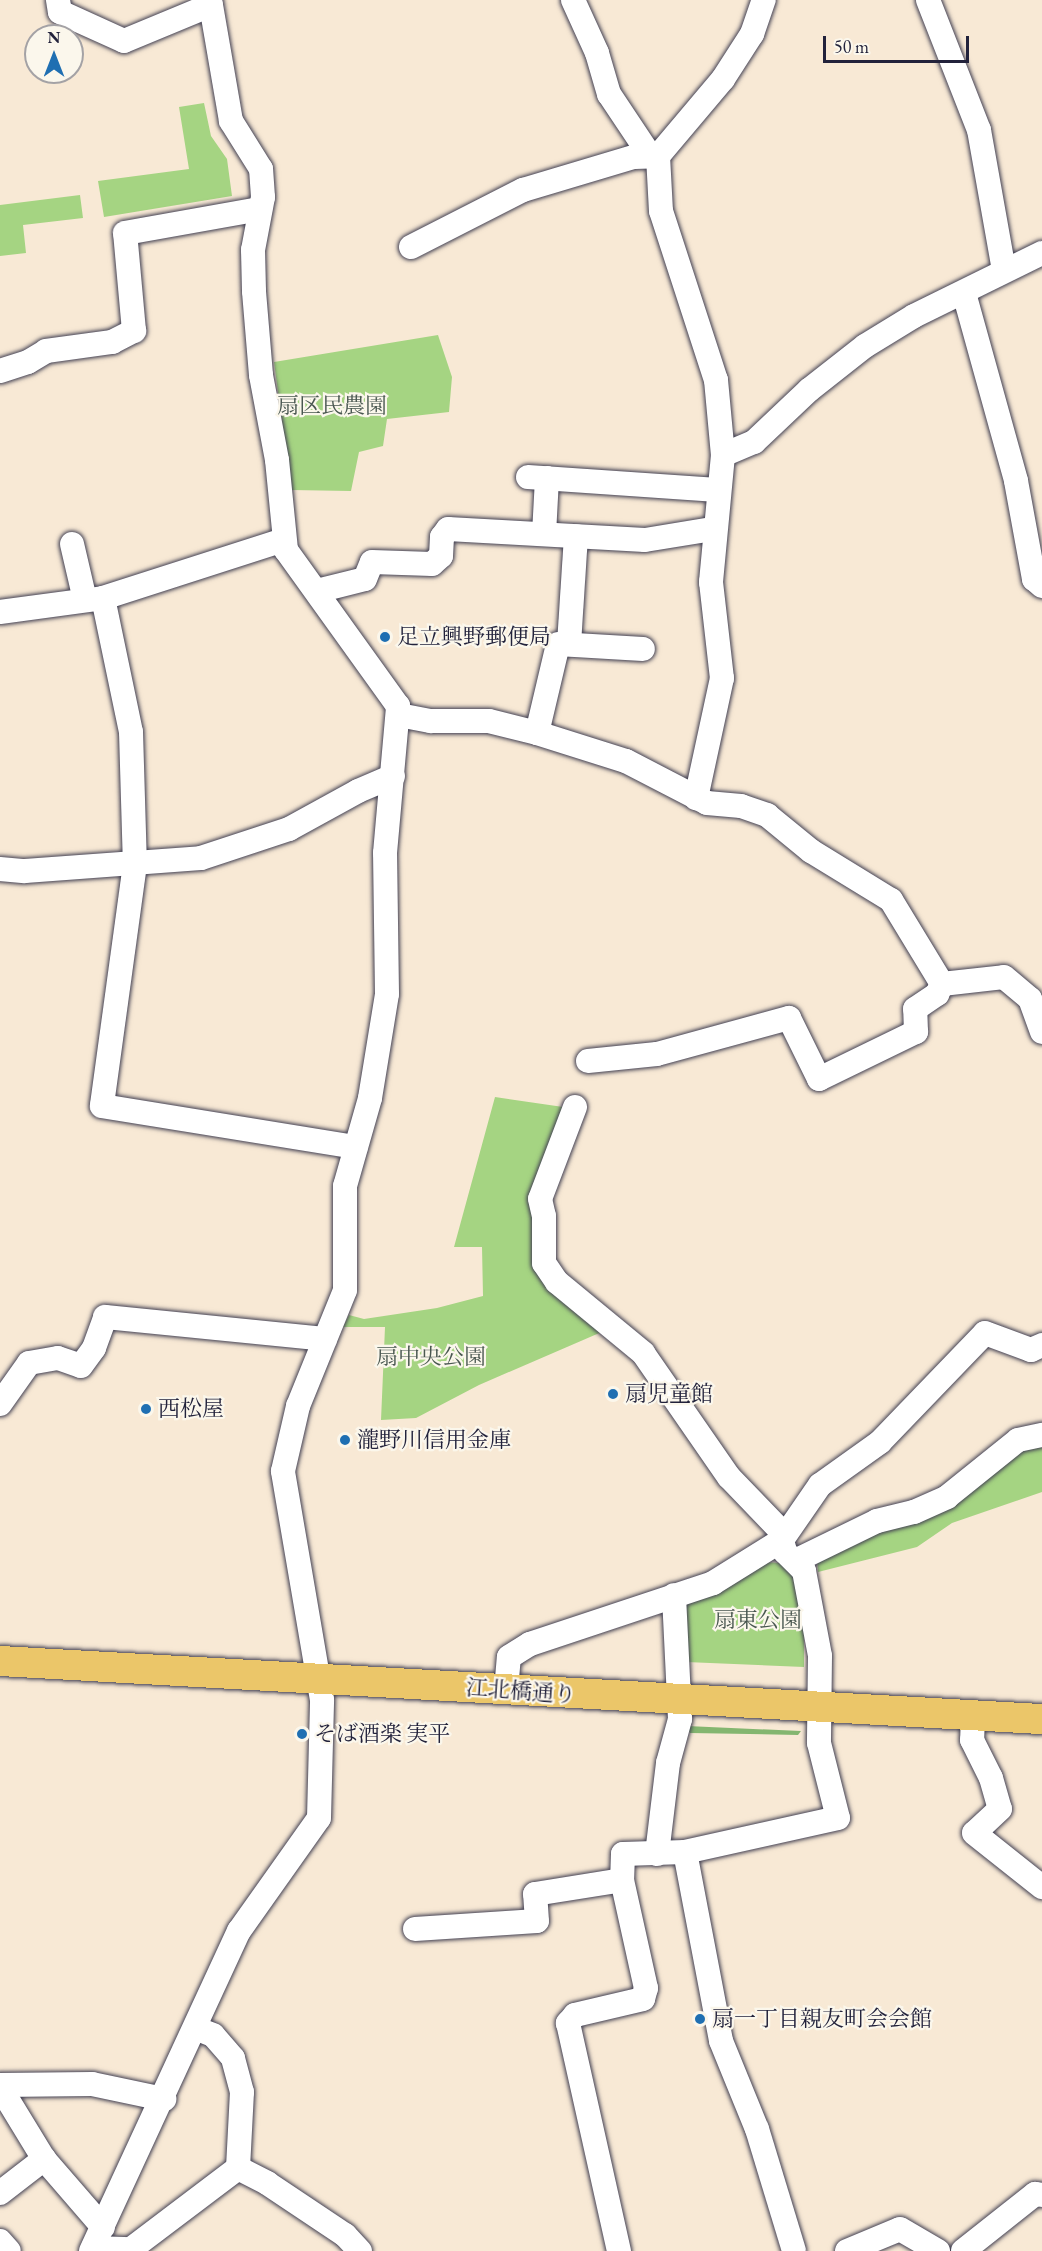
<!DOCTYPE html>
<html>
<head>
<meta charset="utf-8">
<style>
	body { margin:0 }
	#map { position:relative; width:1042px; height:2251px; overflow:hidden; background:#f8e9d5; font-family:"EB Garamond","Noto Serif JP",serif }
	div>[style] { position:absolute }
	.green>* { inset:0; background:#a5d482 }
	.forest>* { inset:0; background:#84b670 }
	.roads { filter:drop-shadow(0 0 2px #424052) drop-shadow(0 0 2px #424052) }
	.minor>* { height:24px; margin:-12px; padding:0 12px; transform-origin:12px; border-radius:12px; background:#fff }
	.major>* { height:30px; margin:-15px; padding:0 15px; transform-origin:15px; border-radius:15px; background:#ebc669 }
	.dots>* { width:16px; height:16px; translate:-50% -50%; box-sizing:border-box; border:3px solid #fbf7ec; border-radius:50% }
	span { translate:-50% -50%; white-space:nowrap; text-align:center; line-height:1.15; -webkit-text-stroke:4.5px #fbf7ec; paint-order:stroke }
	.park-label { font-size:22px; color:#495750 }
	.poi-label { font-size:22px; color:#22223b }
	.left { translate:0 -50%; text-align:left }
	.street-label { font-size:22px; color:#22223b }
	.north { position:absolute; left:24px; top:24px; width:60px; height:60px; box-sizing:border-box; background:#fbf7ec; border:2px solid #a4a2a5; border-radius:50%; rotate:0deg; font-size:16px; font-weight:700; line-height:24px; text-align:center; color:#22223b }
	.north::after { content:''; display:block; margin:auto; width:21px; height:27px; background:#1f6fb2; clip-path:polygon(50% 0,100% 100%,50% 72%,0 100%) }
	.scale { position:absolute; left:823px; top:36px; width:146px; height:27px; box-sizing:border-box; border:3px solid #22223b; border-top:0; padding-left:8px; font-size:18px; line-height:21px; white-space:nowrap; color:#22223b; -webkit-text-stroke:4px #fbf7ec; paint-order:stroke }
</style>
</head>
<body>
<div id="map">
	<div class="green">
		<i style="clip-path:polygon(204px 103px,211px 136px,227px 159px,232px 196px,104px 217px,98px 181px,189px 169px,179px 107px)"></i>
		<i style="clip-path:polygon(80px 195px,83px 218px,23px 225px,26px 253px,0 256px,0 205px)"></i>
		<i style="clip-path:polygon(438px 335px,452px 377px,449px 412px,387px 419px,383px 446px,359px 452px,351px 491px,291px 490px,274px 362px)"></i>
		<i style="clip-path:polygon(495px 1097px,570px 1108px,537px 1266px,604px 1331px,479px 1385px,416px 1418px,381px 1420px,385px 1327px,343px 1327px,349px 1315px,364px 1319px,437px 1308px,483px 1296px,482px 1247px,454px 1247px)"></i>
		<i style="clip-path:polygon(1042px 1447px,1042px 1492px,952px 1523px,917px 1547px,818px 1572px,817px 1559px,1022px 1450px)"></i>
		<i style="clip-path:polygon(765px 1562px,780px 1563px,795px 1572px,804px 1620px,804px 1667px,686px 1662px,684px 1603px)"></i>
	</div>
	<div class="forest">
		<i style="clip-path:polygon(687px 1726px,801px 1731px,798px 1735px,690px 1733px)"></i>
	</div>
	<div class="roads">
		<div class="minor">
			<i style="left:58px;top:0;width:12px;rotate:81deg"></i>
			<i style="left:60px;top:12px;width:70px;rotate:24.4deg"></i>
			<i style="left:124px;top:41px;width:94px;rotate:-22.5deg"></i>
			<i style="left:573px;top:0;width:58px;rotate:65.6deg"></i>
			<i style="left:597px;top:53px;width:43px;rotate:73.7deg"></i>
			<i style="left:609px;top:94px;width:72px;rotate:56.3deg"></i>
			<i style="left:928px;top:0;width:140px;rotate:68.6deg"></i>
			<i style="left:979px;top:130px;width:142px;rotate:79.9deg"></i>
			<i style="left:658px;top:156px;width:55px;rotate:86.9deg"></i>
			<i style="left:661px;top:211px;width:178px;rotate:72deg"></i>
			<i style="left:716px;top:380px;width:75px;rotate:84.7deg"></i>
			<i style="left:723px;top:455px;width:128px;rotate:95.4deg"></i>
			<i style="left:711px;top:582px;width:97px;rotate:83.5deg"></i>
			<i style="left:722px;top:678px;width:123px;rotate:102.2deg"></i>
			<i style="left:411px;top:247px;width:126px;rotate:-27deg"></i>
			<i style="left:523px;top:190px;width:116px;rotate:-16.6deg"></i>
			<i style="left:634px;top:157px;width:24px;rotate:-2deg"></i>
			<i style="left:658px;top:156px;width:101px;rotate:-49.8deg"></i>
			<i style="left:723px;top:79px;width:54px;rotate:-57.2deg"></i>
			<i style="left:752px;top:34px;width:36px;rotate:-71deg"></i>
			<i style="left:964px;top:293px;width:195px;rotate:74.5deg"></i>
			<i style="left:1016px;top:481px;width:100px;rotate:79.6deg"></i>
			<i style="left:1034px;top:579px;width:11px;rotate:41deg"></i>
			<i style="left:0;top:371px;width:29px;rotate:-18deg"></i>
			<i style="left:28px;top:362px;width:21px;rotate:-31deg"></i>
			<i style="left:46px;top:351px;width:67px;rotate:-7.8deg"></i>
			<i style="left:112px;top:342px;width:25px;rotate:-27deg"></i>
			<i style="left:134px;top:331px;width:98px;rotate:-95.2deg"></i>
			<i style="left:125px;top:233px;width:137px;rotate:-10.1deg"></i>
			<i style="left:723px;top:455px;width:34px;rotate:-23deg"></i>
			<i style="left:754px;top:442px;width:76px;rotate:-43.4deg"></i>
			<i style="left:809px;top:390px;width:71px;rotate:-38.2deg"></i>
			<i style="left:865px;top:346px;width:57px;rotate:-31.5deg"></i>
			<i style="left:914px;top:316px;width:143px;rotate:-26.2deg"></i>
			<i style="left:528px;top:477px;width:190px;rotate:3.9deg"></i>
			<i style="left:544px;top:534px;width:56px;rotate:-86.9deg"></i>
			<i style="left:72px;top:544px;width:57px;rotate:76.9deg"></i>
			<i style="left:317px;top:591px;width:49px;rotate:-14deg"></i>
			<i style="left:365px;top:579px;width:18px;rotate:-68deg"></i>
			<i style="left:372px;top:562px;width:60px;rotate:1.9deg"></i>
			<i style="left:432px;top:564px;width:12px;rotate:-42deg"></i>
			<i style="left:441px;top:556px;width:19px;rotate:-87deg"></i>
			<i style="left:442px;top:537px;width:10px;rotate:-53deg"></i>
			<i style="left:448px;top:529px;width:197px;rotate:3.2deg"></i>
			<i style="left:645px;top:540px;width:69px;rotate:-9.2deg"></i>
			<i style="left:103px;top:598px;width:137px;rotate:78.2deg"></i>
			<i style="left:131px;top:732px;width:132px;rotate:88.3deg"></i>
			<i style="left:135px;top:864px;width:244px;rotate:97.8deg"></i>
			<i style="left:102px;top:1106px;width:257px;rotate:9.2deg"></i>
			<i style="left:0;top:612px;width:104px;rotate:-7.7deg"></i>
			<i style="left:103px;top:598px;width:190px;rotate:-17.8deg"></i>
			<i style="left:569px;top:644px;width:108px;rotate:-86.3deg"></i>
			<i style="left:399px;top:715px;width:33px;rotate:11deg"></i>
			<i style="left:431px;top:721px;width:58px"></i>
			<i style="left:489px;top:721px;width:49px;rotate:14deg"></i>
			<i style="left:537px;top:733px;width:93px;rotate:17.5deg"></i>
			<i style="left:626px;top:761px;width:91px;rotate:27.4deg"></i>
			<i style="left:707px;top:803px;width:34px;rotate:5deg"></i>
			<i style="left:741px;top:806px;width:28px;rotate:19deg"></i>
			<i style="left:767px;top:815px;width:57px;rotate:39.3deg"></i>
			<i style="left:811px;top:851px;width:94px;rotate:31.5deg"></i>
			<i style="left:891px;top:900px;width:98px;rotate:58.7deg"></i>
			<i style="left:942px;top:984px;width:62px;rotate:-6.4deg"></i>
			<i style="left:1004px;top:977px;width:34px;rotate:40deg"></i>
			<i style="left:1030px;top:999px;width:35px;rotate:70deg"></i>
			<i style="left:537px;top:733px;width:91px;rotate:-76.7deg"></i>
			<i style="left:558px;top:644px;width:85px;rotate:3.4deg"></i>
			<i style="left:0;top:869px;width:25px;rotate:5deg"></i>
			<i style="left:25px;top:871px;width:176px;rotate:-4.2deg"></i>
			<i style="left:201px;top:858px;width:93px;rotate:-18.2deg"></i>
			<i style="left:289px;top:829px;width:79px;rotate:-28.8deg"></i>
			<i style="left:358px;top:791px;width:38px;rotate:-23deg"></i>
			<i style="left:588px;top:1061px;width:69px;rotate:-5.8deg"></i>
			<i style="left:657px;top:1054px;width:137px;rotate:-15.3deg"></i>
			<i style="left:789px;top:1018px;width:68px;rotate:63.8deg"></i>
			<i style="left:819px;top:1079px;width:108px;rotate:-25.9deg"></i>
			<i style="left:916px;top:1032px;width:23px;rotate:-92deg"></i>
			<i style="left:915px;top:1009px;width:27px;rotate:-34deg"></i>
			<i style="left:937px;top:994px;width:11px;rotate:-63deg"></i>
			<i style="left:575px;top:1107px;width:98px;rotate:110.8deg"></i>
			<i style="left:540px;top:1199px;width:17px;rotate:77deg"></i>
			<i style="left:544px;top:1216px;width:47px;rotate:90deg"></i>
			<i style="left:544px;top:1263px;width:23px;rotate:56deg"></i>
			<i style="left:557px;top:1282px;width:112px;rotate:39.5deg"></i>
			<i style="left:643px;top:1353px;width:151px;rotate:55.3deg"></i>
			<i style="left:729px;top:1477px;width:72px;rotate:46.1deg"></i>
			<i style="left:779px;top:1529px;width:24px;rotate:75deg"></i>
			<i style="left:785px;top:1552px;width:27px;rotate:45deg"></i>
			<i style="left:804px;top:1571px;width:86px;rotate:79.3deg"></i>
			<i style="left:820px;top:1656px;width:87px;rotate:90.7deg"></i>
			<i style="left:819px;top:1743px;width:77px;rotate:75.8deg"></i>
			<i style="left:838px;top:1818px;width:157px;rotate:167.5deg"></i>
			<i style="left:685px;top:1852px;width:62px;rotate:178.2deg"></i>
			<i style="left:623px;top:1854px;width:26px;rotate:92deg"></i>
			<i style="left:622px;top:1880px;width:111px;rotate:77.5deg"></i>
			<i style="left:646px;top:1988px;width:11px;rotate:105deg"></i>
			<i style="left:643px;top:1999px;width:70px;rotate:166.8deg"></i>
			<i style="left:575px;top:2015px;width:11px;rotate:131deg"></i>
			<i style="left:568px;top:2023px;width:234px;rotate:77.4deg"></i>
			<i style="left:0;top:1404px;width:50px;rotate:-54.7deg"></i>
			<i style="left:29px;top:1363px;width:29px;rotate:-10deg"></i>
			<i style="left:58px;top:1358px;width:24px;rotate:19deg"></i>
			<i style="left:81px;top:1366px;width:22px;rotate:-54deg"></i>
			<i style="left:94px;top:1348px;width:33px;rotate:-70deg"></i>
			<i style="left:105px;top:1317px;width:221px;rotate:5.7deg"></i>
			<i style="left:797px;top:1560px;width:89px;rotate:-26deg"></i>
			<i style="left:877px;top:1521px;width:38px;rotate:-14deg"></i>
			<i style="left:914px;top:1512px;width:36px;rotate:-24deg"></i>
			<i style="left:947px;top:1497px;width:91px;rotate:-38.8deg"></i>
			<i style="left:1018px;top:1440px;width:25px;rotate:-12deg"></i>
			<i style="left:506px;top:1690px;width:33px;rotate:-85deg"></i>
			<i style="left:509px;top:1657px;width:25px;rotate:-32deg"></i>
			<i style="left:530px;top:1644px;width:193px;rotate:-18.4deg"></i>
			<i style="left:713px;top:1583px;width:81px;rotate:-31.9deg"></i>
			<i style="left:782px;top:1540px;width:67px;rotate:-55.4deg"></i>
			<i style="left:820px;top:1485px;width:74px;rotate:-35.6deg"></i>
			<i style="left:880px;top:1442px;width:151px;rotate:-46.1deg"></i>
			<i style="left:985px;top:1333px;width:49px;rotate:20.3deg"></i>
			<i style="left:1031px;top:1350px;width:12px;rotate:-24deg"></i>
			<i style="left:973px;top:1715px;width:25px;rotate:92deg"></i>
			<i style="left:972px;top:1740px;width:42px;rotate:63.4deg"></i>
			<i style="left:991px;top:1778px;width:32px;rotate:74deg"></i>
			<i style="left:1000px;top:1809px;width:35px;rotate:137deg"></i>
			<i style="left:974px;top:1833px;width:87px;rotate:38.5deg"></i>
			<i style="left:685px;top:1852px;width:192px;rotate:79.2deg"></i>
			<i style="left:721px;top:2041px;width:95px;rotate:67.8deg"></i>
			<i style="left:757px;top:2129px;width:127px;rotate:73.1deg"></i>
			<i style="left:657px;top:1854px;width:92px;rotate:-83.1deg"></i>
			<i style="left:668px;top:1763px;width:46px;rotate:-74.7deg"></i>
			<i style="left:680px;top:1719px;width:124px;rotate:-92.8deg"></i>
			<i style="left:415px;top:1929px;width:122px;rotate:-3.8deg"></i>
			<i style="left:537px;top:1921px;width:27px;rotate:-94deg"></i>
			<i style="left:535px;top:1894px;width:88px;rotate:-9.1deg"></i>
			<i style="left:0;top:2085px;width:92px;rotate:-0.6deg"></i>
			<i style="left:92px;top:2084px;width:74px;rotate:11.8deg"></i>
			<i style="left:0;top:2087px;width:84px;rotate:58.6deg"></i>
			<i style="left:44px;top:2159px;width:90px;rotate:49.1deg"></i>
			<i style="left:238px;top:2168px;width:33px;rotate:27deg"></i>
			<i style="left:267px;top:2183px;width:94px;rotate:33.7deg"></i>
			<i style="left:345px;top:2235px;width:22px;rotate:47deg"></i>
			<i style="left:0;top:2193px;width:56px;rotate:-37.7deg"></i>
			<i style="left:0;top:2241px;width:13px;rotate:48deg"></i>
			<i style="left:93px;top:2248px;width:38px;rotate:2deg"></i>
			<i style="left:131px;top:2249px;width:134px;rotate:-37.1deg"></i>
			<i style="left:238px;top:2168px;width:76px;rotate:-87deg"></i>
			<i style="left:242px;top:2092px;width:35px;rotate:-105deg"></i>
			<i style="left:233px;top:2058px;width:30px;rotate:-131deg"></i>
			<i style="left:213px;top:2035px;width:17px;rotate:-159deg"></i>
			<i style="left:91px;top:2251px;width:353px;rotate:-65.2deg"></i>
			<i style="left:239px;top:1931px;width:138px;rotate:-54.7deg"></i>
			<i style="left:319px;top:1818px;width:118px;rotate:-88.5deg"></i>
			<i style="left:322px;top:1700px;width:232px;rotate:-99.7deg"></i>
			<i style="left:283px;top:1471px;width:67px;rotate:-77deg"></i>
			<i style="left:298px;top:1406px;width:125px;rotate:-67.9deg"></i>
			<i style="left:345px;top:1290px;width:104px;rotate:-90deg"></i>
			<i style="left:345px;top:1186px;width:91px;rotate:-74.1deg"></i>
			<i style="left:370px;top:1098px;width:105px;rotate:-80.7deg"></i>
			<i style="left:387px;top:994px;width:141px;rotate:-90.8deg"></i>
			<i style="left:385px;top:853px;width:148px;rotate:-84.9deg"></i>
			<i style="left:398px;top:706px;width:192px;rotate:-125.7deg"></i>
			<i style="left:286px;top:550px;width:90px;rotate:-95.7deg"></i>
			<i style="left:277px;top:460px;width:86px;rotate:-100.7deg"></i>
			<i style="left:261px;top:375px;width:84px;rotate:-94.8deg"></i>
			<i style="left:254px;top:291px;width:41px;rotate:-91.4deg"></i>
			<i style="left:253px;top:250px;width:54px;rotate:-79.3deg"></i>
			<i style="left:263px;top:197px;width:28px;rotate:-94deg"></i>
			<i style="left:261px;top:169px;width:57px;rotate:-122deg"></i>
			<i style="left:231px;top:121px;width:123px;rotate:-99.8deg"></i>
			<i style="left:847px;top:2251px;width:57px;rotate:-22.5deg"></i>
			<i style="left:900px;top:2229px;width:44px;rotate:30.1deg"></i>
			<i style="left:963px;top:2251px;width:92px;rotate:-38.4deg"></i>
			<i style="left:1035px;top:2194px;width:7px;rotate:8deg"></i>
		</div>
		<div class="major">
			<i style="left:0;top:1661px;width:1044px;rotate:3.19deg"></i>
		</div>
	</div>
	<div class="dots">
		<i style="left:385px;top:637px;background:#1f6fb2"></i>
		<i style="left:613px;top:1394px;background:#1f6fb2"></i>
		<i style="left:146px;top:1409px;background:#1f6fb2"></i>
		<i style="left:345px;top:1440px;background:#1f6fb2"></i>
		<i style="left:302px;top:1734px;background:#1f6fb2"></i>
		<i style="left:700px;top:2019px;background:#1f6fb2"></i>
	</div>
	<div class="park-label">
		<span style="left:332px;top:406px">扇区民農園</span>
		<span style="left:431px;top:1357px">扇中央公園</span>
		<span style="left:758px;top:1620px">扇東公園</span>
	</div>
	<div class="poi-label">
		<span class="left" style="left:397px;top:637px">足立興野郵便局</span>
		<span class="left" style="left:625px;top:1394px">扇児童館</span>
		<span class="left" style="left:158px;top:1409px">西松屋</span>
		<span class="left" style="left:357px;top:1440px">瀧野川信用金庫</span>
		<span class="left" style="left:314px;top:1734px">そば酒楽 実平</span>
		<span class="left" style="left:712px;top:2019px">扇一丁目親友町会会館</span>
	</div>
	<div class="street-label">
		<span style="left:521px;top:1691px;rotate:4deg">江北橋通り</span>
	</div>
	<div class="north">N</div>
	<div class="scale">50 m</div>
</div>
</body>
</html>
